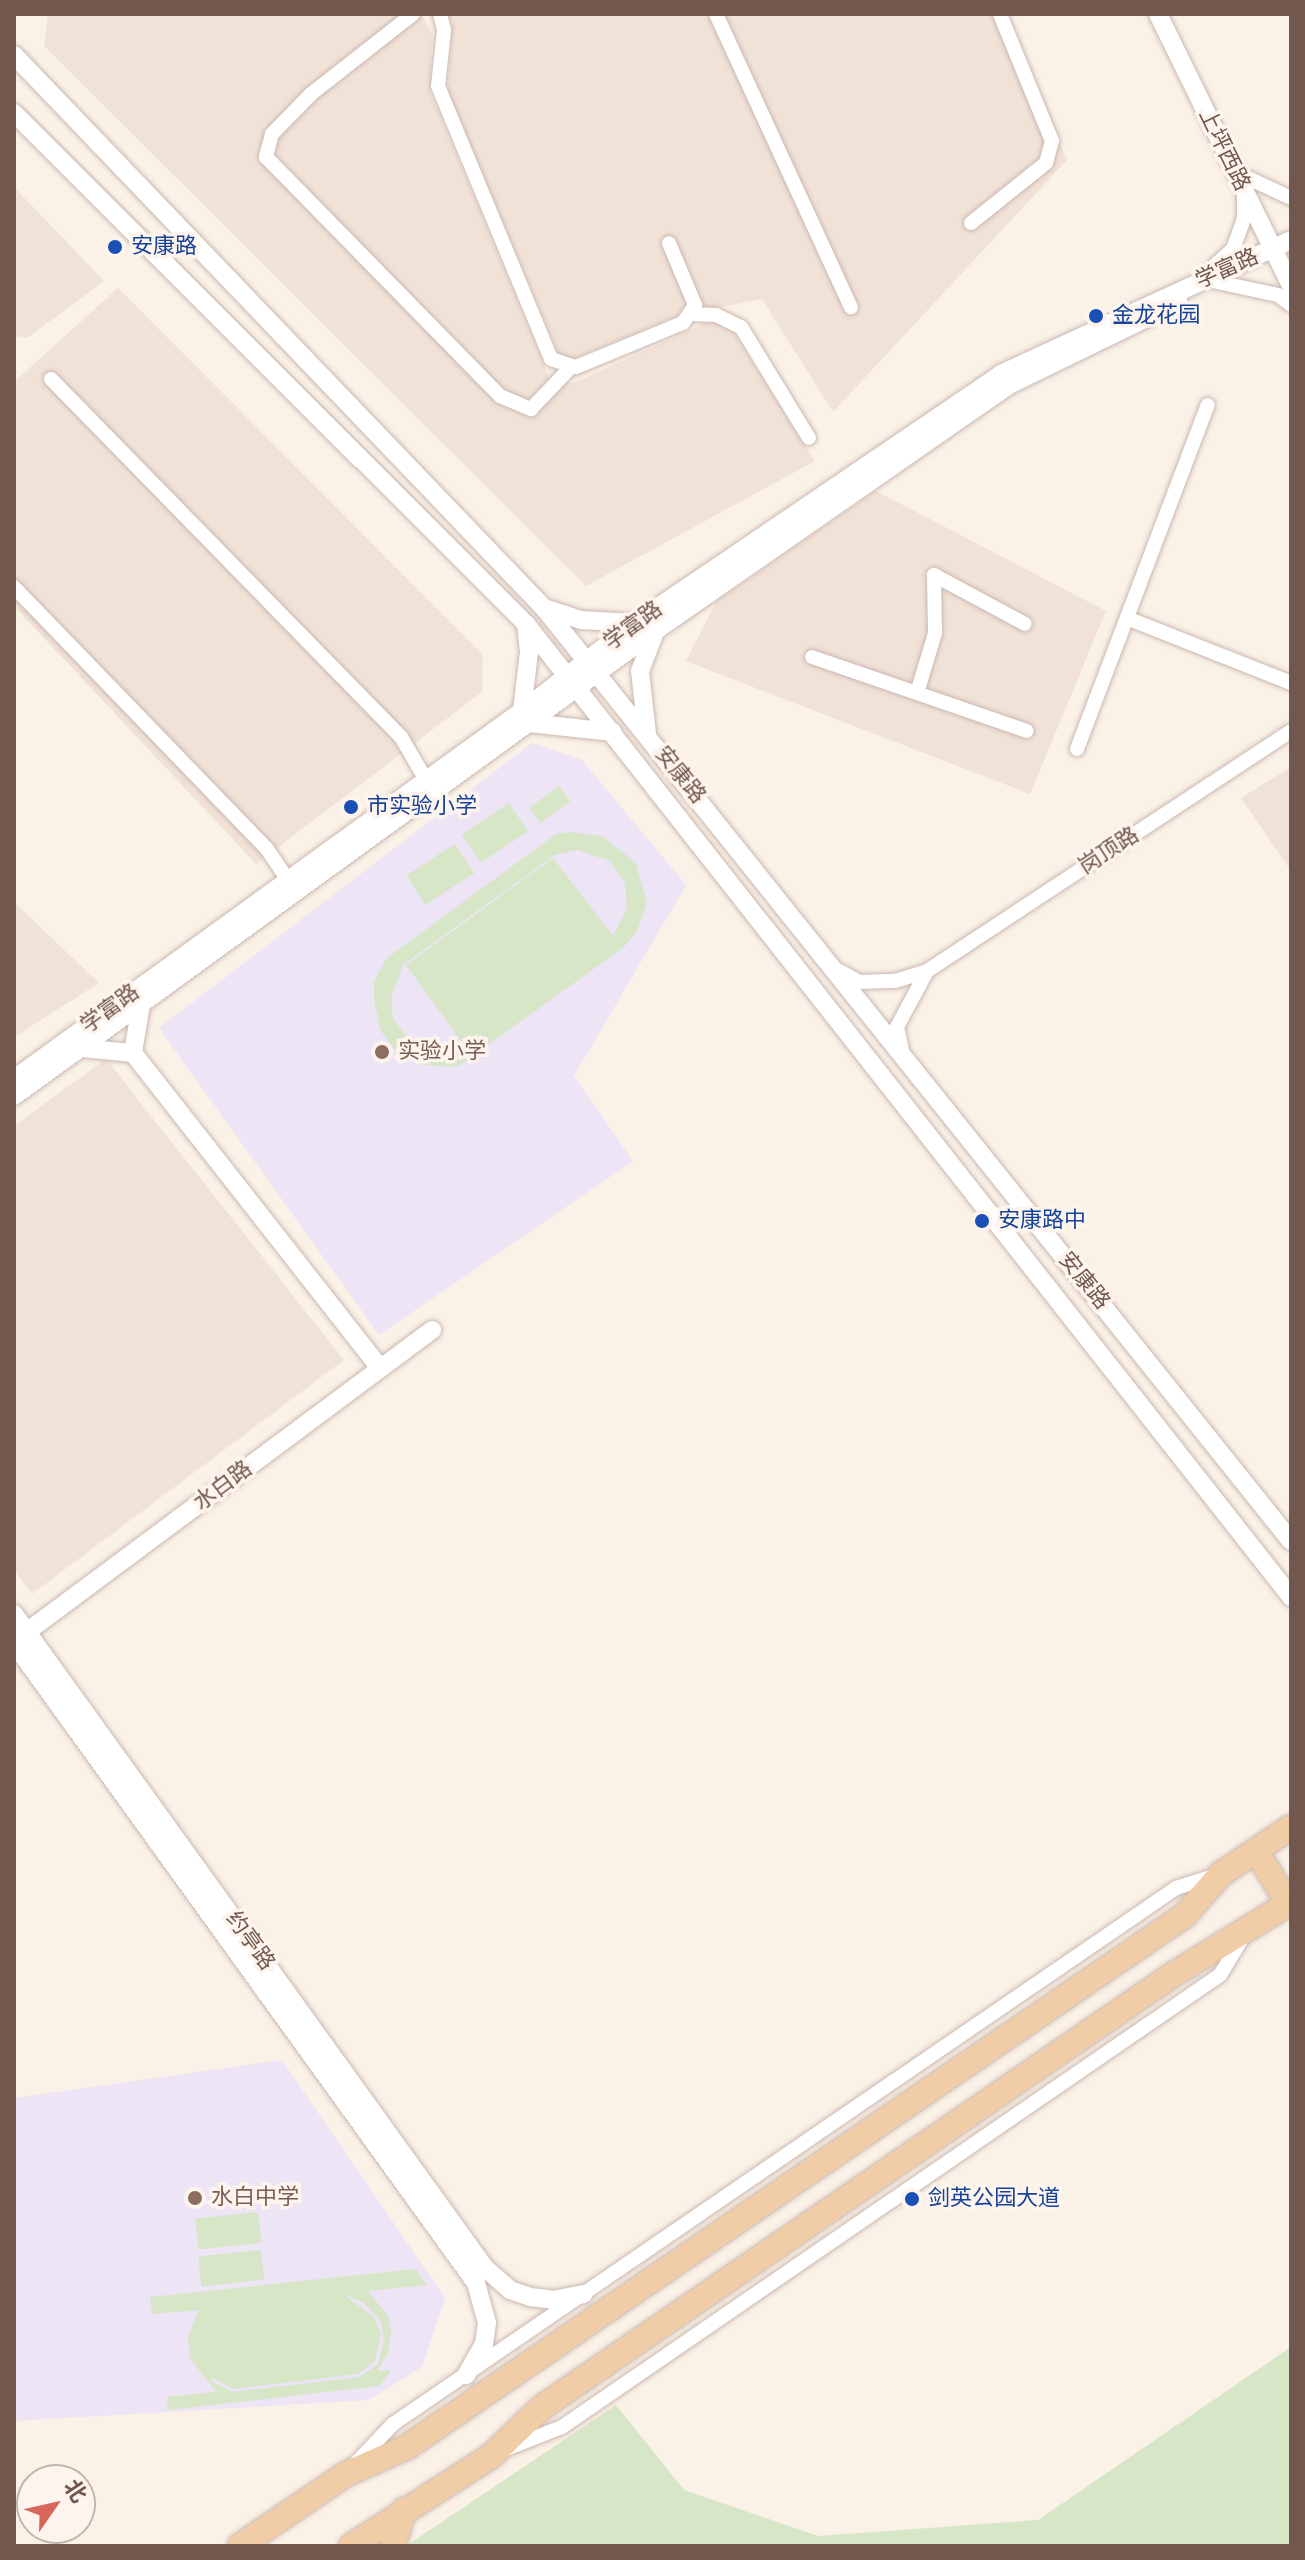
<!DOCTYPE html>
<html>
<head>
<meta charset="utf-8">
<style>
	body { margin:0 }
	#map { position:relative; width:1305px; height:2560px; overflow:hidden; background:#faf1e7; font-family:"Sofia Sans Condensed","Noto Sans SC",sans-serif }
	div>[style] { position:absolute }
	.residential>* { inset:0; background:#f1e2d7 }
	.education>* { inset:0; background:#ede4f6 }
	.green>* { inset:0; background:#d7e6c7; transform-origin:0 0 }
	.roads { filter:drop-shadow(0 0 2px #cbb8af) drop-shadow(0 0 2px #cbb8af) }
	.minor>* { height:14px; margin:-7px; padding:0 7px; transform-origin:7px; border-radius:7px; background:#fff }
	.tertiary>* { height:18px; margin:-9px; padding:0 9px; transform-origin:9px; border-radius:9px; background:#fff }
	.primary>* { height:24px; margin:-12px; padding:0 12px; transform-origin:12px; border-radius:12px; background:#f1cda7 }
	.dots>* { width:22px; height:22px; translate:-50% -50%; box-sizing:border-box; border:4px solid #fdf5ed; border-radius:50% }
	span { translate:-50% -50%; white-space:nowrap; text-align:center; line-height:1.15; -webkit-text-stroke:7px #fdf5ed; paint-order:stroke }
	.street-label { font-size:22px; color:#71574e }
	.transit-label { font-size:22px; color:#164399 }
	.left { translate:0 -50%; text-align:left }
	.education-label { font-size:22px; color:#785e54 }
	.frame { position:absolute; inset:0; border:16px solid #71574e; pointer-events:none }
	.north { position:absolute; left:16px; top:2464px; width:80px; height:80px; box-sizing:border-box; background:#fdf5ed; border:2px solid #c5b6ad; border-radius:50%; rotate:56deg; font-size:22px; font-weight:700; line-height:32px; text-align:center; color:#71574e }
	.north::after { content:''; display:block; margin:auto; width:28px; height:36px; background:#d6675a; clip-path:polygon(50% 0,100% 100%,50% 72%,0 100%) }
</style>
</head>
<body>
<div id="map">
	<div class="residential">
		<i style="clip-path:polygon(48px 14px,421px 14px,432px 34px,430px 92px,553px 387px,578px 381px,710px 321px,730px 327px,815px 461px,586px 586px,44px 46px)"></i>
		<i style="clip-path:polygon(447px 14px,1007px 14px,1067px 160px,833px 412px,762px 299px,679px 315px,563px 363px,448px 93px,452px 22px)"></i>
		<i style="clip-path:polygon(14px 187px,104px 281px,27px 338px,14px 336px)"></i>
		<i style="clip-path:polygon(118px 288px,483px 655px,482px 692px,256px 864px,14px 606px,14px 382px)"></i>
		<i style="clip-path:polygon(876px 491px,1106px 611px,1030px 794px,686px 661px,716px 602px)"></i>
		<i style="clip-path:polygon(1291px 767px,1291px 871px,1241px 798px)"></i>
		<i style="clip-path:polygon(14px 902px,99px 983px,14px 1037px)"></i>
		<i style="clip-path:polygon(106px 1059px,344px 1360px,32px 1594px,14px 1570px,14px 1126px)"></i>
	</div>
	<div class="education">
		<i style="clip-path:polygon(532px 743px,582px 760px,686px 885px,574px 1076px,633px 1161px,379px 1335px,159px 1028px)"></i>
		<i style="clip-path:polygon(282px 2060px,445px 2298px,422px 2367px,368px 2400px,14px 2421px,14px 2098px)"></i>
	</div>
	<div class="green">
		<i style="left:559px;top:786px;width:19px;height:37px;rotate:54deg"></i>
		<i style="left:509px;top:803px;width:34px;height:57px;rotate:56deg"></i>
		<i style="clip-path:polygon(evenodd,569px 832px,602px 836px,636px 863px,647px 903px,637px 932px,623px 948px,457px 1067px,425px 1065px,394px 1049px,381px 1031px,374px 1001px,374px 981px,387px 958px,556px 834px,569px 832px,577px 850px,610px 861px,625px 883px,627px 908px,613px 936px,553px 858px,406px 965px,463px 1044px,503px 1017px,462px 1046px,454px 1049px,431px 1047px,406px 1036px,393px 1018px,391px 998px,403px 965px,555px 855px,577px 850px)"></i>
		<i style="left:455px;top:844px;width:35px;height:58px;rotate:57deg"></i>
		<i style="left:258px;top:2212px;width:31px;height:63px;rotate:84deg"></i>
		<i style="left:261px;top:2250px;width:30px;height:63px;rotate:84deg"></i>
		<i style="clip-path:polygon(evenodd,415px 2269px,427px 2285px,368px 2291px,388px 2316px,391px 2331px,388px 2354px,377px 2371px,391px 2370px,380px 2386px,168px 2410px,167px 2397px,216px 2392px,190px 2358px,188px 2336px,199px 2310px,152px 2314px,150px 2297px,415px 2269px,343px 2294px,364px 2303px,381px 2322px,384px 2340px,378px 2364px,359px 2377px,233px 2392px,213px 2382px,211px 2377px,233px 2389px,358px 2374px,375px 2361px,381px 2333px,373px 2316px,343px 2294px)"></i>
		<i style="clip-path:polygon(1291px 2347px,1291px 2546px,406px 2546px,616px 2405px,684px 2490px,818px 2536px,1038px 2520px)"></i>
	</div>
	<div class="roads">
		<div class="minor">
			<i style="left:413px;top:14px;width:130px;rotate:141.9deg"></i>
			<i style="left:311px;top:94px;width:56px;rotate:134.3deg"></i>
			<i style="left:272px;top:134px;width:24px;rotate:105deg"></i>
			<i style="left:266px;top:157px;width:334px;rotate:45.6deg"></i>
			<i style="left:500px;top:396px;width:34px;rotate:23deg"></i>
			<i style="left:531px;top:409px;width:57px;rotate:-46.4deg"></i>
			<i style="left:440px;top:14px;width:16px;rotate:76deg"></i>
			<i style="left:444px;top:30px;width:56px;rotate:96.1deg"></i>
			<i style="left:438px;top:86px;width:295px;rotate:67.5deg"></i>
			<i style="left:551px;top:359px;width:26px;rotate:18deg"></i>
			<i style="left:576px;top:367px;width:116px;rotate:-22.4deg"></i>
			<i style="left:683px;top:323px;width:22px;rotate:-56deg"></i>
			<i style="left:695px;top:305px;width:67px;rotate:-112.8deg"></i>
			<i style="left:716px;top:14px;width:323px;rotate:65.3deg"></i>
			<i style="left:1246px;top:177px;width:50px;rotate:25deg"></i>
			<i style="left:971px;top:223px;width:96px;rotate:-38.7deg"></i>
			<i style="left:1046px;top:163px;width:23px;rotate:-75deg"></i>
			<i style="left:1052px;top:141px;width:137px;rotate:-112.3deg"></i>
			<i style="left:1200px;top:279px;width:45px;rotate:-42.3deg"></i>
			<i style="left:1233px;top:249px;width:33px;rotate:-70deg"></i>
			<i style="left:1244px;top:218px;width:26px;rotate:-90deg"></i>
			<i style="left:1208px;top:280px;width:72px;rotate:12.1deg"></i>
			<i style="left:1278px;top:295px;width:16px;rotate:38deg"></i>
			<i style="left:689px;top:314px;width:27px;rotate:2deg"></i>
			<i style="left:716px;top:315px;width:28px;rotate:26deg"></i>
			<i style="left:741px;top:327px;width:130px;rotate:58.5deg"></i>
			<i style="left:51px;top:379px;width:501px;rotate:45.65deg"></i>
			<i style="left:401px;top:737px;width:50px;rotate:59.8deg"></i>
			<i style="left:934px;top:575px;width:103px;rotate:28.3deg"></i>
			<i style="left:14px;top:587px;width:364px;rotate:46deg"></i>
			<i style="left:267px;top:849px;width:37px;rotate:56deg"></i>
			<i style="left:1127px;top:618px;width:176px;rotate:21.6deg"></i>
			<i style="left:812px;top:657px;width:227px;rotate:19deg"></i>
			<i style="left:917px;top:693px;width:63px;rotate:-73.3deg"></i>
			<i style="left:935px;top:633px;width:58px;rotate:-91deg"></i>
			<i style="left:1077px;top:749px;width:368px;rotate:-69.2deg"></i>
			<i style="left:836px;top:969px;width:26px;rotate:29deg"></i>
			<i style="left:859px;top:982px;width:36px;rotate:-2deg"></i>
			<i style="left:895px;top:981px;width:34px;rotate:-17deg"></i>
			<i style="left:927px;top:971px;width:436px;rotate:-33.4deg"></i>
			<i style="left:903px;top:1055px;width:29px;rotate:-102deg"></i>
			<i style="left:897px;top:1027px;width:64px;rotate:-61.8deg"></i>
			<i style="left:506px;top:2449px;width:60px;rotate:-21.4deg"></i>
			<i style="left:562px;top:2427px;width:798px;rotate:-34.49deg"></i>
			<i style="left:1220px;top:1975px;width:44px;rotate:-58.8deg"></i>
			<i style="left:355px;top:2464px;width:55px;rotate:-46.5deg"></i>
			<i style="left:393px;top:2424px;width:949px;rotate:-34.39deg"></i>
			<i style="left:1176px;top:1888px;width:43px;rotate:-17.6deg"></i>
		</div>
		<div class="tertiary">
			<i style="left:1158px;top:14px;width:303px;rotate:63.9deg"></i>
			<i style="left:14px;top:55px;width:766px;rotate:46.22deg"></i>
			<i style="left:544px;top:608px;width:1195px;rotate:51.32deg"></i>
			<i style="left:14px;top:113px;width:723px;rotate:44.94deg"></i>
			<i style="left:526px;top:624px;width:1238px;rotate:51.82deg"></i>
			<i style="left:544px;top:608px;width:39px;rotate:18deg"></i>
			<i style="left:581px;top:620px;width:54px;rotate:3.2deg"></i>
			<i style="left:522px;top:711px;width:59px;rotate:-83.2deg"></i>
			<i style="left:529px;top:652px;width:28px;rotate:-96deg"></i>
			<i style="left:529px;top:723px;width:84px;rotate:6.1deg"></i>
			<i style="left:647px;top:734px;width:63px;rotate:-96.3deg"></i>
			<i style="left:640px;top:671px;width:42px;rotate:-69deg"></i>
			<i style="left:81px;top:1048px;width:52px;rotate:5.5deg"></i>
			<i style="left:133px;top:1053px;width:400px;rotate:51.9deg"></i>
			<i style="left:133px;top:1053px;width:50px;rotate:-80.7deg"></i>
			<i style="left:14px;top:1079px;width:627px;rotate:-35.92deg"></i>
			<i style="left:522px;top:711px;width:143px;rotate:-37.9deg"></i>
			<i style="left:635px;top:623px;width:443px;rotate:-34.2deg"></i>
			<i style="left:1001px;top:374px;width:319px;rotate:-24.8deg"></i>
			<i style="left:14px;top:1096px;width:792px;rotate:-35.96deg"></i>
			<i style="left:655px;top:631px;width:429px;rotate:-34.8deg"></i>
			<i style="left:1007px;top:386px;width:191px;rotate:-26deg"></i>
			<i style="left:14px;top:1614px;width:806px;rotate:54.24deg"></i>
			<i style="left:485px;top:2268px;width:33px;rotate:41deg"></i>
			<i style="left:510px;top:2290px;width:21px;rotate:19deg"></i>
			<i style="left:530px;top:2297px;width:23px;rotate:7deg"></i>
			<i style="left:553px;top:2300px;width:31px;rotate:-11deg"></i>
			<i style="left:20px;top:1637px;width:514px;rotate:-36.69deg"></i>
			<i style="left:14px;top:1643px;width:789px;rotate:54.18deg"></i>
			<i style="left:476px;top:2283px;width:41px;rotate:74.6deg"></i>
			<i style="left:487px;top:2323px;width:21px;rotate:98deg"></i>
			<i style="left:484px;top:2344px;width:36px;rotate:120deg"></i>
		</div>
		<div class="primary">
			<i style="left:1256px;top:1851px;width:61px;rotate:58.4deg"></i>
			<i style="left:240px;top:2546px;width:128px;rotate:-34.2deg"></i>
			<i style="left:346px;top:2474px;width:67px;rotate:-23.9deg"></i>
			<i style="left:407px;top:2447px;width:943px;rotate:-34.36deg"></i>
			<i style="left:1185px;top:1915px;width:55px;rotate:-48.7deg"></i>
			<i style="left:1221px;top:1874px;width:84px;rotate:-33.9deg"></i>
			<i style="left:351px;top:2546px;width:166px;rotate:-32.7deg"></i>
			<i style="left:491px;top:2456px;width:69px;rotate:-43.8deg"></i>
			<i style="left:541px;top:2408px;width:767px;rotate:-34.44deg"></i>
			<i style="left:1174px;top:1974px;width:137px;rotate:-31.6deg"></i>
			<i style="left:393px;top:2546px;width:38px;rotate:-73deg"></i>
		</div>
	</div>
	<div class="dots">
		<i style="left:115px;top:247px;background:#1a4fb4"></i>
		<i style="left:1096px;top:316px;background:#1a4fb4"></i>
		<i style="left:351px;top:807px;background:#1a4fb4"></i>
		<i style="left:382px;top:1052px;background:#8d6e63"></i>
		<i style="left:982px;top:1221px;background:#1a4fb4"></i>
		<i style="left:195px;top:2198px;background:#8d6e63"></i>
		<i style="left:912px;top:2199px;background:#1a4fb4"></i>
	</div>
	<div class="street-label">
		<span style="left:1224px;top:150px;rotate:64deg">上坪西路</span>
		<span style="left:1227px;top:269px;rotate:-24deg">学富路</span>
		<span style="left:633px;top:626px;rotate:-36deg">学富路</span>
		<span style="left:680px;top:775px;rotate:51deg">安康路</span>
		<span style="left:1109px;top:851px;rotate:-33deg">岗顶路</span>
		<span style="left:110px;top:1009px;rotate:-36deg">学富路</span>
		<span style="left:1084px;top:1281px;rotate:51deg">安康路</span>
		<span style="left:223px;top:1486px;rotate:-37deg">水白路</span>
		<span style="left:250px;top:1941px;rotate:54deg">约亭路</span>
	</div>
	<div class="transit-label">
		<span class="left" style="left:131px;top:247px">安康路</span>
		<span class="left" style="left:1112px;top:316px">金龙花园</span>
		<span class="left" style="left:367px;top:807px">市实验小学</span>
		<span class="left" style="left:998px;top:1221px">安康路中</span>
		<span class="left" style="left:928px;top:2199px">剑英公园大道</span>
	</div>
	<div class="education-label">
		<span class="left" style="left:398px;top:1052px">实验小学</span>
		<span class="left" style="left:211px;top:2198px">水白中学</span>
	</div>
	<div class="frame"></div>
	<div class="north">北</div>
</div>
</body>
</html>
